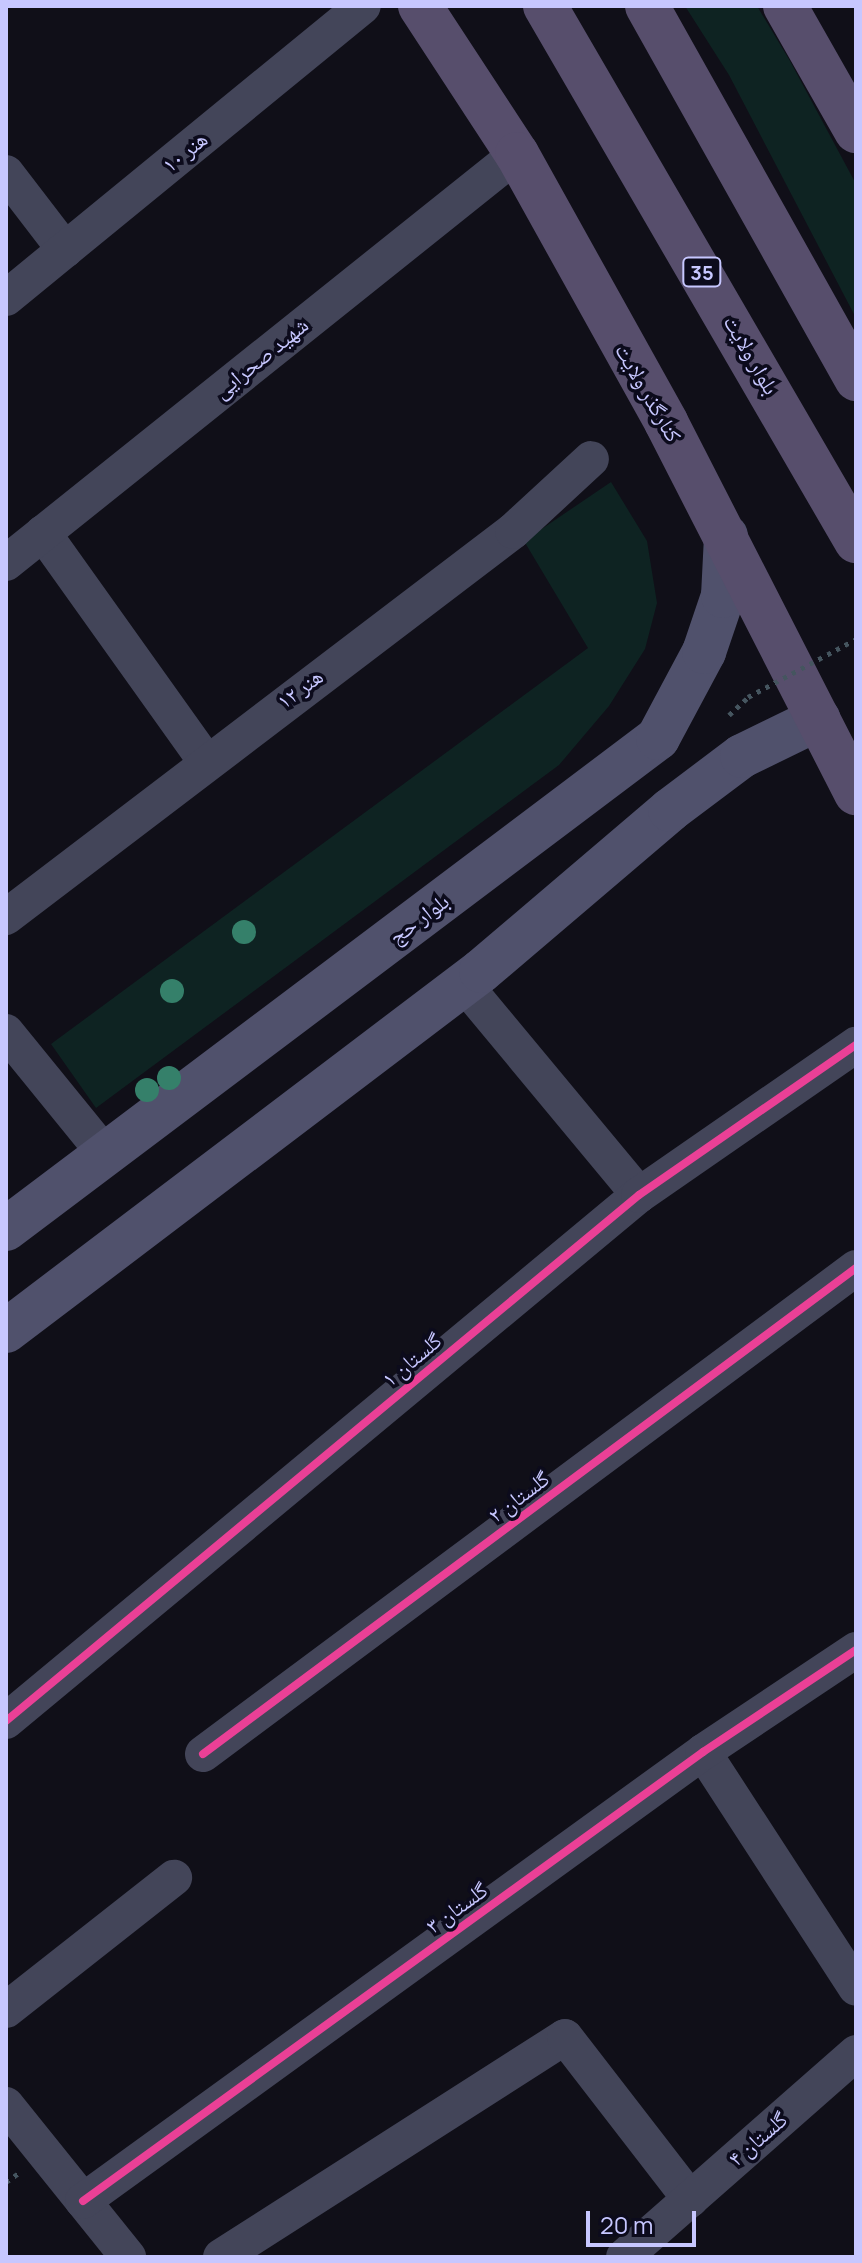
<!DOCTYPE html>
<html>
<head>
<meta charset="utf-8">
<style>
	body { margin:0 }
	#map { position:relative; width:862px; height:2263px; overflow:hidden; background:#100f18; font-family:Manrope,"Noto Naskh Arabic",sans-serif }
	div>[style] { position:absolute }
	.green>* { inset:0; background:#0e2322 }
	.path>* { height:5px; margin-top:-2.5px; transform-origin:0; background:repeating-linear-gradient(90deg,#45555f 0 4px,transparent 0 10px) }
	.minor>* { height:36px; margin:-18px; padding:0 18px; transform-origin:18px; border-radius:18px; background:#434559 }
	.secondary>* { height:44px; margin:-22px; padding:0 22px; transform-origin:22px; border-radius:22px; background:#50516c }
	.primary>* { height:44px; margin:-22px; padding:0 22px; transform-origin:22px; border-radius:22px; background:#574e6c }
	.path-bridge>* { height:5px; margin-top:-2.5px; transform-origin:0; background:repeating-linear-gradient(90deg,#45555f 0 4px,transparent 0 10px) }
	.cycleway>* { height:8px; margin:-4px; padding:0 4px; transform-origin:4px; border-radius:4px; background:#ea4096 }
	.trees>* { width:24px; height:24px; margin:-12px; border-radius:50%; background:#35806a }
	span { translate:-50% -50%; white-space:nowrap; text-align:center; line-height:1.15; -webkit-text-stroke:7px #0c0b1c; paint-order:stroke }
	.shield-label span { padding:2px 6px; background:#0c0b1c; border:2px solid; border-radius:6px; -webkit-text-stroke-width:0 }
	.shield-label { font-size:20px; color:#c7c7ff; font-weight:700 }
	.street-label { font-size:22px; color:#c7c7ff }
	.frame { position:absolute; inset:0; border:8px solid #c7c7ff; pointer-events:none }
	.scale { position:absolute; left:586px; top:2211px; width:110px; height:36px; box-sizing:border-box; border:4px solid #c7c7ff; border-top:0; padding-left:10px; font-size:24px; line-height:28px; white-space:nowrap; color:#c7c7ff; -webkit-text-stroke:6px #0c0b1c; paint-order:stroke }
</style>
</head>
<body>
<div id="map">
	<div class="green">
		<i style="clip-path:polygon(685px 6px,757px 6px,790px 61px,856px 184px,856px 318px,729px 75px)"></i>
		<i style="clip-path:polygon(611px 482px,647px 541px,657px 603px,645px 649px,609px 706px,559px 765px,96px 1108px,51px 1044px,588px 648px,524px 541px)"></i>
	</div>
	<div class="path">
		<i style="left:729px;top:715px;width:26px;rotate:-43deg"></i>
		<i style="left:6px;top:2182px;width:16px;rotate:-35deg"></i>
	</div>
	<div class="minor">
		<i style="left:6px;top:173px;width:97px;rotate:52.5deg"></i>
		<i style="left:6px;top:298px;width:461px;rotate:-39.3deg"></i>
		<i style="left:43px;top:533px;width:279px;rotate:54.5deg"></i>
		<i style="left:6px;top:563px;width:655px;rotate:-38.67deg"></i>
		<i style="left:6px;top:917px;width:637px;rotate:-37.28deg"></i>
		<i style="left:513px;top:531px;width:106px;rotate:-42.7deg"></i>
		<i style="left:464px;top:984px;width:274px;rotate:50.3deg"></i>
		<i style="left:6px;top:1032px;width:159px;rotate:50.9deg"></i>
		<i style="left:6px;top:1721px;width:823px;rotate:-39.73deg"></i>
		<i style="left:639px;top:1195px;width:264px;rotate:-34.7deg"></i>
		<i style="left:703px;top:1752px;width:281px;rotate:57deg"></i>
		<i style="left:203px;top:1754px;width:814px;rotate:-36.66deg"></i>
		<i style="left:6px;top:2010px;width:214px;rotate:-38.2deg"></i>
		<i style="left:6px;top:2105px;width:195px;rotate:51.2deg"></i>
		<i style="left:83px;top:2201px;width:766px;rotate:-35.91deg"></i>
		<i style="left:703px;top:1752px;width:184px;rotate:-33.7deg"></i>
		<i style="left:221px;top:2257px;width:408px;rotate:-32.6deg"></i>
		<i style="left:565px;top:2037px;width:205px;rotate:52.3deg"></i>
		<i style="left:624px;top:2257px;width:309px;rotate:-41.3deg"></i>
	</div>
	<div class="secondary">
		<i style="left:6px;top:1229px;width:816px;rotate:-36.98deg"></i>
		<i style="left:658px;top:738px;width:98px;rotate:-61.9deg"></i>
		<i style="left:704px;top:652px;width:59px;rotate:-71.3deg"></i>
		<i style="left:723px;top:596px;width:60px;rotate:-87.1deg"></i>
		<i style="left:6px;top:1331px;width:596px;rotate:-37.16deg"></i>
		<i style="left:481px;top:971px;width:248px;rotate:-40.4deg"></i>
		<i style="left:670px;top:810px;width:90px;rotate:-36.9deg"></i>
		<i style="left:742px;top:756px;width:85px;rotate:-26deg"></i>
	</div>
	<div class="primary">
		<i style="left:420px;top:6px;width:177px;rotate:56.8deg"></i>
		<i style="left:517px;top:154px;width:307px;rotate:60.9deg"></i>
		<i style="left:666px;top:422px;width:417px;rotate:62.9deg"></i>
		<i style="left:545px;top:6px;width:619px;rotate:59.83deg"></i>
		<i style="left:647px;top:6px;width:428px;rotate:60.7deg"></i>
		<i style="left:785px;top:6px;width:144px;rotate:60.4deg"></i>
	</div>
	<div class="path-bridge">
		<i style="left:748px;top:697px;width:123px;rotate:-28.2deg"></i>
	</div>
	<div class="cycleway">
		<i style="left:6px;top:1721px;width:823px;rotate:-39.73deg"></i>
		<i style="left:639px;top:1195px;width:264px;rotate:-34.7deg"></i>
		<i style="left:203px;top:1754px;width:814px;rotate:-36.66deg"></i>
		<i style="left:83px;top:2201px;width:766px;rotate:-35.91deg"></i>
		<i style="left:703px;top:1752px;width:184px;rotate:-33.7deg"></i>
	</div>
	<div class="trees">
		<i style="left:244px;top:932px"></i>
		<i style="left:172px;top:991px"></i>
		<i style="left:169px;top:1078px"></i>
		<i style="left:147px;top:1090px"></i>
	</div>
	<div class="shield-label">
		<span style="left:702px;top:272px">35</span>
	</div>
	<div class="street-label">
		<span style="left:185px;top:152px;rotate:-39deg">هنر ۱۰</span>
		<span style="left:751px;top:355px;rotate:60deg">بلوار ولایت</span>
		<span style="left:261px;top:358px;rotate:-39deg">شهید صحرایی</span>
		<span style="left:648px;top:393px;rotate:60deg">کنارگذر ولایت</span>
		<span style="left:300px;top:689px;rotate:-37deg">هنر ۱۲</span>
		<span style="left:419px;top:919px;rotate:-37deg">بلوار حج</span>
		<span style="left:412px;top:1360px;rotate:-40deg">گلستان ۱</span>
		<span style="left:519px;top:1497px;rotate:-37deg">گلستان ۲</span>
		<span style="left:457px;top:1908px;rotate:-36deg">گلستان ۳</span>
		<span style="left:758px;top:2139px;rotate:-41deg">گلستان ۴</span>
	</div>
	<div class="frame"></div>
	<div class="scale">20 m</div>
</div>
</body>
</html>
